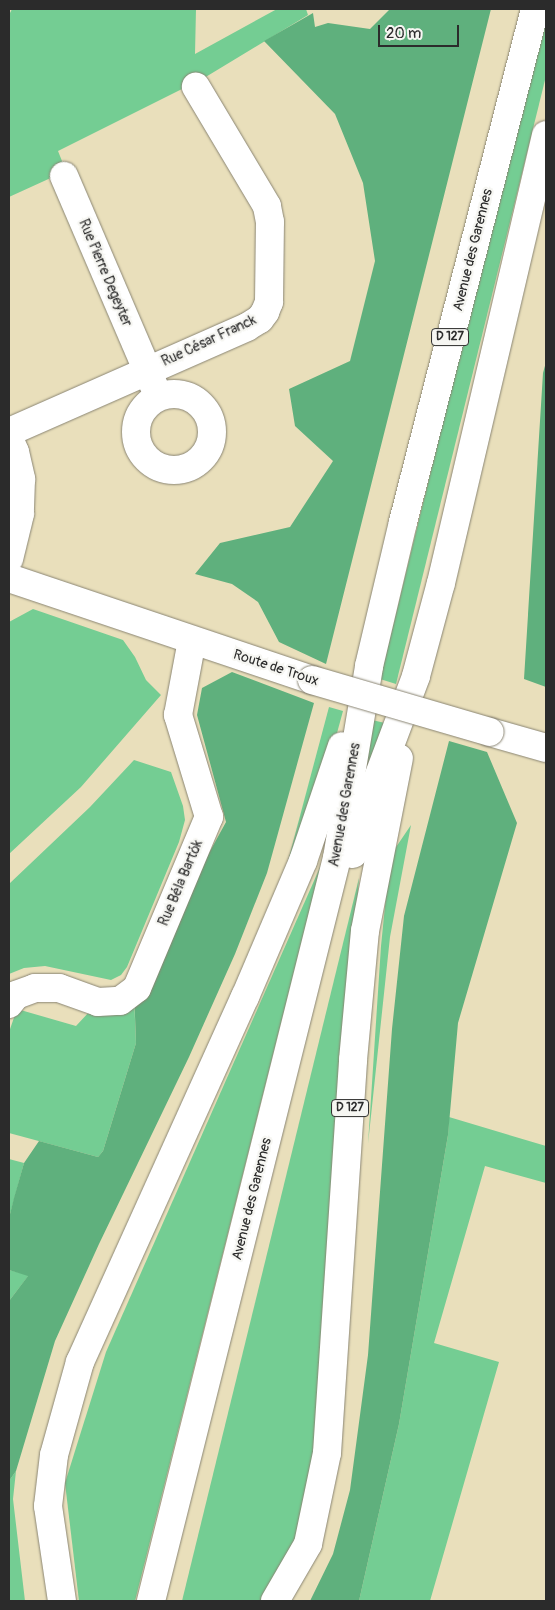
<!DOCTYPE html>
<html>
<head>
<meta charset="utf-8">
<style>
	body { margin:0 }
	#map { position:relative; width:555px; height:1610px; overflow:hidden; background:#e9dfbb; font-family:Pangolin,sans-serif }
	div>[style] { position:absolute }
	.green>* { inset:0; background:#74cd93 }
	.forest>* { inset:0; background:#5fb07d }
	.roads { filter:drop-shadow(0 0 1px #8a8573) drop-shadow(0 0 1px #8a8573) }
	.minor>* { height:28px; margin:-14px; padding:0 14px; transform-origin:14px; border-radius:14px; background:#fff }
	.minor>.ring { margin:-14px; padding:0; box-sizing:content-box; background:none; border:28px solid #fff; border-radius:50% }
	.major>* { height:28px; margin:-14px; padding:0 14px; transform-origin:14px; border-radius:14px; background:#fff }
	.bridges { filter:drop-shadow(0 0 1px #8a8573) drop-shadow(0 0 1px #8a8573) }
	.minor-bridge>* { height:28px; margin:-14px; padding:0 14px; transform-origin:14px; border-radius:14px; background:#fff }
	span { translate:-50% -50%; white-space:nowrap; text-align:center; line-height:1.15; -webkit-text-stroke:4.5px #f6f6f2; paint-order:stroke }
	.shield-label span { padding:1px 4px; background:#f6f6f2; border:1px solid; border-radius:4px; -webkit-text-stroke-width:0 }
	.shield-label { font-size:12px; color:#2b2b2b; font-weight:700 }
	.street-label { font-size:14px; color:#2b2b2b }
	.frame { position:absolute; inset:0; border:10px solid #2b2b2b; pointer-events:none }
	.scale { position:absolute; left:378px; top:25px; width:81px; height:22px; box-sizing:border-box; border:2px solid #2b2b2b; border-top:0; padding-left:6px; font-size:15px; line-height:18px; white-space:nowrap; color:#2b2b2b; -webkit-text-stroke:4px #f6f6f2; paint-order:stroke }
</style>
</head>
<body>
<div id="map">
	<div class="green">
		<i style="clip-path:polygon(12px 9px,196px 9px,195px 54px,277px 9px,306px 9px,308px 15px,204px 78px,58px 151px,66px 171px,9px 197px,9px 15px)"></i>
		<i style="clip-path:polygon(546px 21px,546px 76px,396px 684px,380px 679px,480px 270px)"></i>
		<i style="clip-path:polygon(33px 609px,123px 640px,135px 657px,146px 680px,161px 695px,81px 787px,9px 854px,9px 622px)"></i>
		<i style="clip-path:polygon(329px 707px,343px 711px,328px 766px,284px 876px)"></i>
		<i style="clip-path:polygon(372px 720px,385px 723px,355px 815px)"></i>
		<i style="clip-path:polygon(134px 760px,171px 772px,183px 806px,185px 820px,179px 842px,127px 967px,121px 975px,111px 980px,45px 966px,24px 968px,9px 974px,9px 884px,90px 807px)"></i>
		<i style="clip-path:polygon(411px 825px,390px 937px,368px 1144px,381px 946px,390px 856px)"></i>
		<i style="clip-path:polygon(321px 865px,135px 1601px,79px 1601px,65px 1483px,106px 1352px)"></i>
		<i style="clip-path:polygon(359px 878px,321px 1443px,292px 1555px,264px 1601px,182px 1601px)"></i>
		<i style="clip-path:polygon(134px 996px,136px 1043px,103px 1151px,98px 1157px,9px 1133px,9px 1032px,17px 1009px,76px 1026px,90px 1011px)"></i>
		<i style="clip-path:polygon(449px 1117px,546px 1146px,546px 1183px,485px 1166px,434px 1343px,499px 1362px,430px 1601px,359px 1601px,399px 1424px,448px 1135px)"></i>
		<i style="clip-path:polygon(9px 1159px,24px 1163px,9px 1218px)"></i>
		<i style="clip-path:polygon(9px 1270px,29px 1275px,9px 1301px)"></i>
		<i style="clip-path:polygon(16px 1471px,13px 1499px,25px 1601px,9px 1601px,9px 1481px)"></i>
	</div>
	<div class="forest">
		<i style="clip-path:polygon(390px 9px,491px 9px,326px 664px,279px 642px,258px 602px,232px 584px,195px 574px,220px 543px,290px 527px,333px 461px,295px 426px,289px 389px,350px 361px,375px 261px,363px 183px,335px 114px,264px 41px,313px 13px,315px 27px,328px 23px,370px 29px)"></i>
		<i style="clip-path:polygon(546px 362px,546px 687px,524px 679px,543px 373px)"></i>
		<i style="clip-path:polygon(232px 672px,314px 703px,267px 873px,235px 954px,189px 1057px,99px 1244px,55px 1341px,16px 1471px,9px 1481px,9px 1301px,28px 1276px,9px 1270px,9px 1218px,14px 1198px,24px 1163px,39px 1141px,98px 1157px,103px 1151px,136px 1043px,134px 990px,226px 822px,197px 715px,202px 688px)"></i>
		<i style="clip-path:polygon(449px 741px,487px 752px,517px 823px,458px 1023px,448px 1135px,399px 1424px,359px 1601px,310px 1601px,333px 1554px,350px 1490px,368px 1355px,392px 1029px,404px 916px)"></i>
	</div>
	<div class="roads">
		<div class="minor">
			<i style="left:64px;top:176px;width:228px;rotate:66.8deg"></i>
			<i class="ring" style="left:136px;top:394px;width:48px;height:48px"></i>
			<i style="left:9px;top:432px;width:260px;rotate:-23.8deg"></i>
			<i style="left:247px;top:327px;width:15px;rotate:-32deg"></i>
			<i style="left:260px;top:319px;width:9px;rotate:-54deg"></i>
			<i style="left:265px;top:312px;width:11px;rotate:-68deg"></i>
			<i style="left:269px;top:302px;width:80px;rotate:-89.3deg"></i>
			<i style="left:270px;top:222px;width:16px;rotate:-101deg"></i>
			<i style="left:267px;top:206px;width:139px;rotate:-120.8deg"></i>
			<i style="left:9px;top:438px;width:15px;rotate:67deg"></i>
			<i style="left:15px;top:452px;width:28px;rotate:77deg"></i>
			<i style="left:21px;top:479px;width:35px;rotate:92deg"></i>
			<i style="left:20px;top:514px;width:46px;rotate:103.7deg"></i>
			<i style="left:9px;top:578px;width:320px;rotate:18.6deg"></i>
			<i style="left:490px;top:732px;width:58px;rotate:15.9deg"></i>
			<i style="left:9px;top:1004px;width:11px;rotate:-52deg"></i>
			<i style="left:16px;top:995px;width:20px;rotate:-20deg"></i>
			<i style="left:35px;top:988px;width:24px"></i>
			<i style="left:59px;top:988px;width:41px;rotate:19.7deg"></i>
			<i style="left:98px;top:1002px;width:22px;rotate:-3deg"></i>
			<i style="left:120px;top:1001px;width:21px;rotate:-37deg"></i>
			<i style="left:137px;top:988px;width:186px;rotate:-67.2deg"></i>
			<i style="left:209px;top:817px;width:107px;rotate:-106.9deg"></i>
			<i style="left:178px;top:715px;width:76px;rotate:-79.4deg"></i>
		</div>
		<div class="major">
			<i style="left:353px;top:854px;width:27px;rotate:-77deg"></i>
			<i style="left:359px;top:828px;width:162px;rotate:-69.4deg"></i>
			<i style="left:416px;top:676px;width:96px;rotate:-75deg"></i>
			<i style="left:441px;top:583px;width:460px;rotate:-76.8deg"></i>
			<i style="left:62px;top:1601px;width:96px;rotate:-98.4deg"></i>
			<i style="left:48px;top:1506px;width:51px;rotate:-83.3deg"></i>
			<i style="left:54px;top:1455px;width:97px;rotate:-74.4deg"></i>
			<i style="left:80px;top:1362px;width:401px;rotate:-65.7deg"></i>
			<i style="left:245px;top:997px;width:148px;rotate:-66.9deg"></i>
			<i style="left:303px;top:861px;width:121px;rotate:-71.3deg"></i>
			<i style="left:151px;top:1601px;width:766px;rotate:-75.95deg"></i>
			<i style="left:337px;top:858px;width:195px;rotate:-80.5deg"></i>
			<i style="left:369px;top:666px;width:148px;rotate:-76.7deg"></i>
			<i style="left:403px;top:522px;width:530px;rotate:-75.57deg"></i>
			<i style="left:275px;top:1601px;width:66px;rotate:-59.9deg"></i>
			<i style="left:308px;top:1544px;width:93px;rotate:-78.2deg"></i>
			<i style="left:327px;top:1453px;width:394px;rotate:-86.2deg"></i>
			<i style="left:353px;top:1060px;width:130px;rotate:-84.7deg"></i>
			<i style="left:365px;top:931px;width:176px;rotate:-78.9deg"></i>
		</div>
	</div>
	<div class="bridges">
		<div class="minor-bridge">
			<i style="left:312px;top:680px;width:185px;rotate:16.3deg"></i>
		</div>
	</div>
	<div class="shield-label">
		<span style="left:450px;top:337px">D 127</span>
		<span style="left:350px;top:1108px">D 127</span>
	</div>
	<div class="street-label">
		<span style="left:473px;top:250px;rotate:-76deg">Avenue des Garennes</span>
		<span style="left:105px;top:273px;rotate:67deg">Rue Pierre Degeyter</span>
		<span style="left:209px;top:341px;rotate:-25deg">Rue César Franck</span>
		<span style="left:276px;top:668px;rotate:18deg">Route de Troux</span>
		<span style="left:345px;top:805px;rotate:-80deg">Avenue des Garennes</span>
		<span style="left:181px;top:883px;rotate:-67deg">Rue Béla Bartók</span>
		<span style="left:252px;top:1199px;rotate:-76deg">Avenue des Garennes</span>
	</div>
	<div class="frame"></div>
	<div class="scale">20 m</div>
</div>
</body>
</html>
